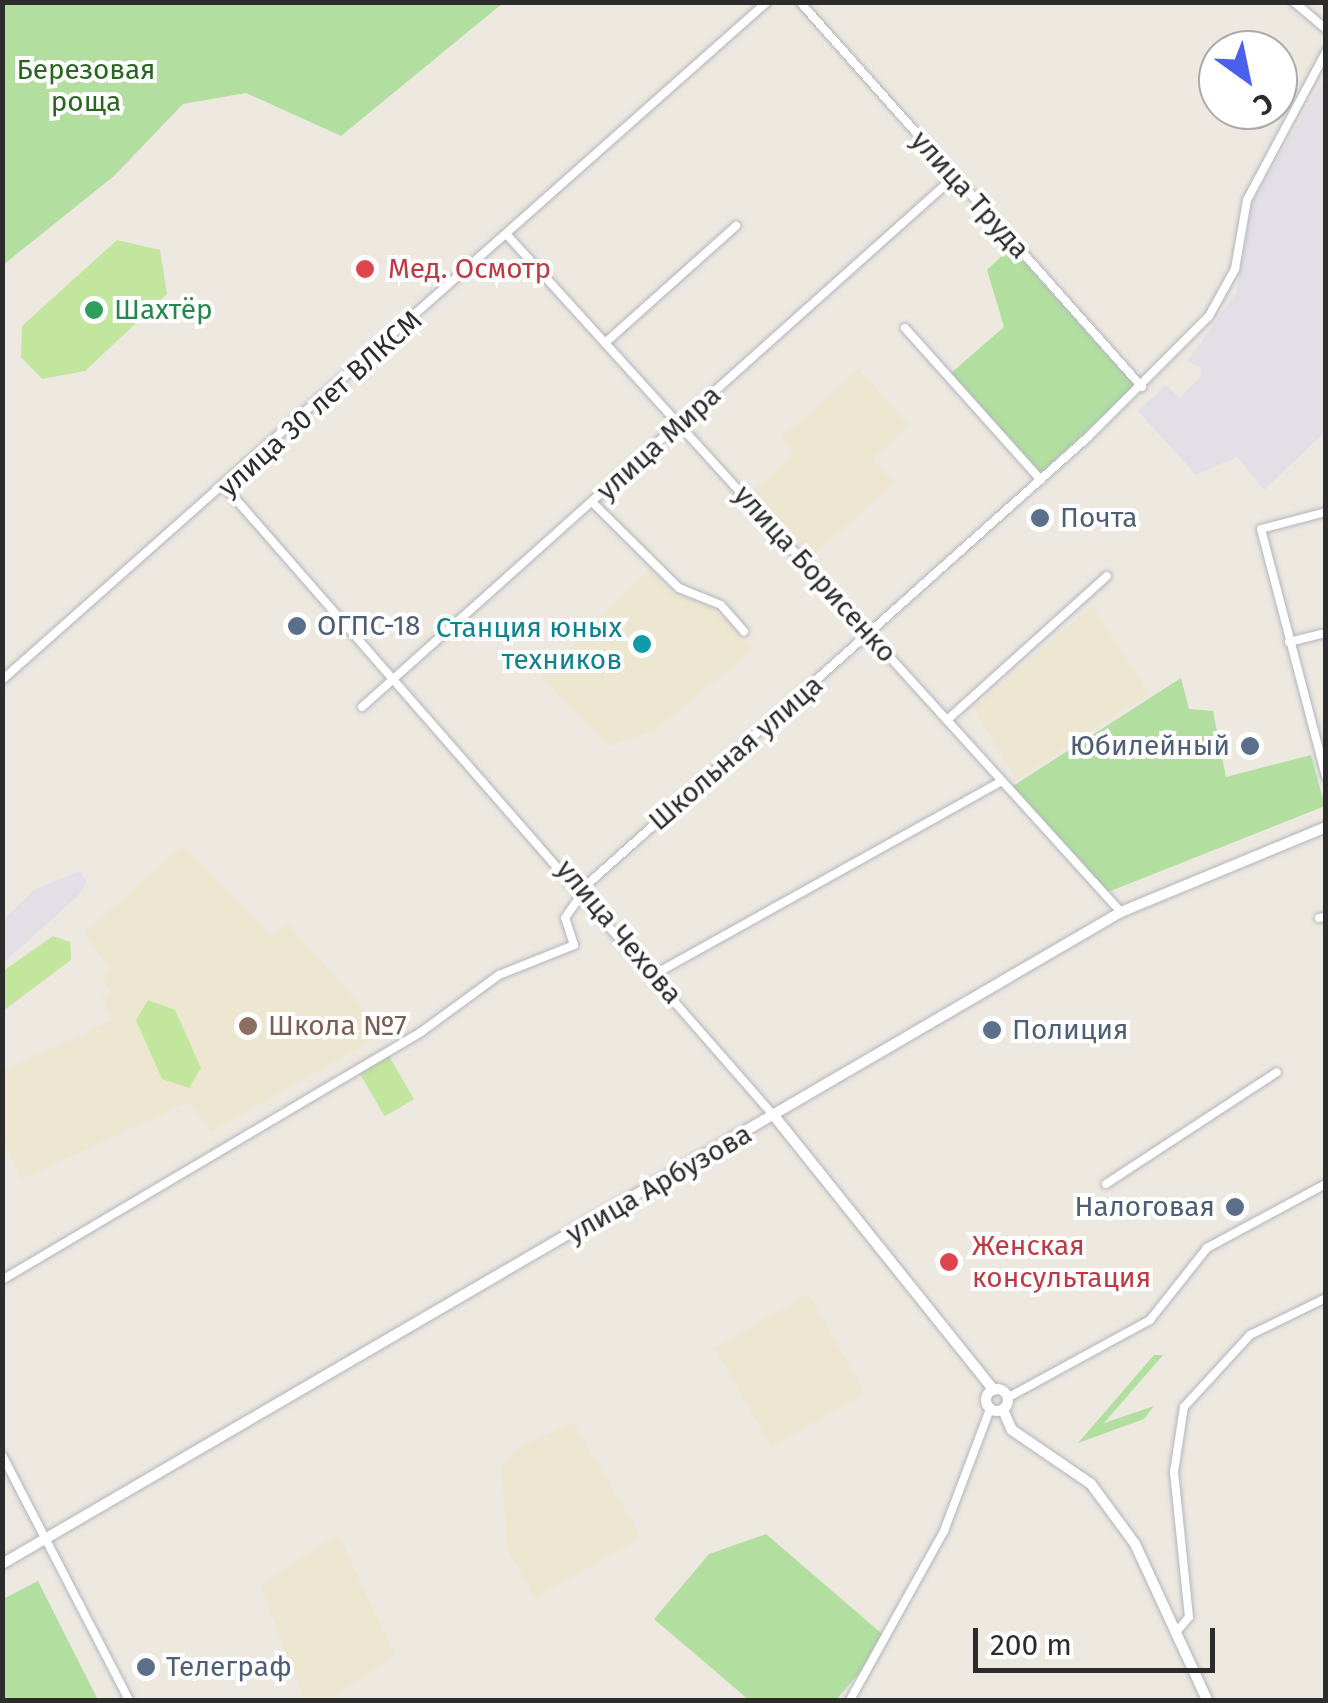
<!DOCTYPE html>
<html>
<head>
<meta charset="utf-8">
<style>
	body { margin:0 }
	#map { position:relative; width:1328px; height:1703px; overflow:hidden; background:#ede8e0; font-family:"Fira Sans",sans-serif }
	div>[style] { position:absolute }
	.industrial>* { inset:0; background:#e2e0e6 }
	.education>* { inset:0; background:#ede6d1; transform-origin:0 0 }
	.green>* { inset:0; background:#b2dfa0 }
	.pitch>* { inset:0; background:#c2e69d; transform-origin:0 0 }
	.roads { filter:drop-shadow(0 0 2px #b3b5bf) drop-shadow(0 0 2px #b3b5bf) }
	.street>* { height:8px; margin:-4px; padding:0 4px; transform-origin:4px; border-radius:4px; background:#fff }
	.secondary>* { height:10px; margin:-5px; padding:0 5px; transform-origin:5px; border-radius:5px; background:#fff }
	.secondary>.ring { margin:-5px; padding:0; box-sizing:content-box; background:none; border:10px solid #fff; border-radius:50% }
	.dots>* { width:28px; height:28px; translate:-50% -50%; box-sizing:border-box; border:5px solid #fff; border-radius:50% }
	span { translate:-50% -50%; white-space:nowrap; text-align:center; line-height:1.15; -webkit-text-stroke:8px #fff; paint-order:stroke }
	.park-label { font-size:28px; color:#2a6620 }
	.street-label { font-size:28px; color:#2c2c2c }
	.health-label { font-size:28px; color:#be3a42 }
	.left { translate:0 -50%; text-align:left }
	.leisure-label { font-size:28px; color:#27864d }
	.service-label { font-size:28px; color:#4e5e75 }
	.right { translate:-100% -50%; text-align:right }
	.culture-label { font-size:28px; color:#0d838f }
	.education-label { font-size:28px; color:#785e54 }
	.frame { position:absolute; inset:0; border:5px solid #2c2c2c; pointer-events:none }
	.north { position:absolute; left:1198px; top:30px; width:100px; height:100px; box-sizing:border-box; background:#fff; border:2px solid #ababab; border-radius:50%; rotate:147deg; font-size:28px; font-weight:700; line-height:40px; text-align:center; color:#2c2c2c }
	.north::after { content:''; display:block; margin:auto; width:35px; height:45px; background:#4c60ee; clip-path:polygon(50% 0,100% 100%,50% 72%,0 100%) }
	.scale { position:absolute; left:973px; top:1628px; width:242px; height:45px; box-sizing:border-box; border:5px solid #2c2c2c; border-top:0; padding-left:12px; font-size:30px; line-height:35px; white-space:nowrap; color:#2c2c2c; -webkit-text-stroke:8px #fff; paint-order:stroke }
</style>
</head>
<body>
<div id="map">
	<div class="industrial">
		<i style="clip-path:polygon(1325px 77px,1325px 432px,1264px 490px,1237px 457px,1196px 475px,1138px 411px,1166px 385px,1180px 398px,1200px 377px,1201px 367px,1187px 361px,1236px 293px,1252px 203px)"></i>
		<i style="clip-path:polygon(79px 871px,87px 882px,79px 895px,3px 963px,3px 920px,34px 890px)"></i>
	</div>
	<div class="education">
		<i style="clip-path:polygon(859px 369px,909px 426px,872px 459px,894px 483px,812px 556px,753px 491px,794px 454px,781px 438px)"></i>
		<i style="clip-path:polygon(649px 569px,669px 590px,713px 608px,753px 650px,655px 730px,609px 746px,541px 677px)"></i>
		<i style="clip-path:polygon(1092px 606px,1149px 693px,1016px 780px,974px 708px)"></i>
		<i style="clip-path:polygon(183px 846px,271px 936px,288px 924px,385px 1033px,212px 1131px,188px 1102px,22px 1179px,3px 1139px,3px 1071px,113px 1020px,102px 997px,111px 993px,102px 975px,109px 968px,84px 933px)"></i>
		<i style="left:808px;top:1294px;width:114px;height:108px;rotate:60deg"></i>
		<i style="clip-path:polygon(573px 1423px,641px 1537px,535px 1598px,507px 1548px,502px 1466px,515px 1449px)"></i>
		<i style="clip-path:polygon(338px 1534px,395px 1656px,329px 1700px,304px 1700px,260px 1584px)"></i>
	</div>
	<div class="green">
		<i style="clip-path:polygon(3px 2px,503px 2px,503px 3px,341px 136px,246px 93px,183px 104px,114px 176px,3px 265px)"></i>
		<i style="clip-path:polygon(1011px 247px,1135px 386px,1041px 473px,951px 373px,1004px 327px,987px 270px)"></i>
		<i style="clip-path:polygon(1181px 678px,1189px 709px,1213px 711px,1226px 777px,1311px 755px,1325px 806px,1108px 892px,1013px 786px)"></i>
		<i style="clip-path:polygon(1154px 1355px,1163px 1355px,1104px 1423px,1154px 1406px,1144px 1419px,1078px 1443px)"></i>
		<i style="clip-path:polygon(766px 1534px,888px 1639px,836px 1700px,749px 1700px,654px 1619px,709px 1554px)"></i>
		<i style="clip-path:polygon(38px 1581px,98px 1700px,3px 1700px,3px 1599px)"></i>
	</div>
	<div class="pitch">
		<i style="clip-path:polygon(117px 240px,160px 250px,167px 294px,85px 371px,42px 379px,21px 357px,22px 326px)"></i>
		<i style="clip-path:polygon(53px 936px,70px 942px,71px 960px,3px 1011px,3px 971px)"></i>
		<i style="clip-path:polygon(148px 1000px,175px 1010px,201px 1068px,189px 1088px,162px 1079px,136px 1020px)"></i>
		<i style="left:389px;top:1056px;width:50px;height:34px;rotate:60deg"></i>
	</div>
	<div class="roads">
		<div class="street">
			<i style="left:800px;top:2px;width:515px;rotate:48.38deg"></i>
			<i style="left:1294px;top:2px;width:42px;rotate:40.2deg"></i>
			<i style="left:508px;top:236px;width:913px;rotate:47.8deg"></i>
			<i style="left:905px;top:328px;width:204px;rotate:48.2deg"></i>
			<i style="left:605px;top:343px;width:176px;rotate:-41.8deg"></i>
			<i style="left:226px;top:488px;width:835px;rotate:48.89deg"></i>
			<i style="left:593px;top:503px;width:121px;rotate:44.7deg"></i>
			<i style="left:679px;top:588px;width:45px;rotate:22deg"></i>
			<i style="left:721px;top:605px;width:35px;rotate:49deg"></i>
			<i style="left:1326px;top:512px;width:67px;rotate:165.3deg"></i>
			<i style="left:1261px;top:529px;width:256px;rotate:75.3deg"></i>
			<i style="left:1289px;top:642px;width:38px;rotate:-14deg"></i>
			<i style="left:2px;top:680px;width:1022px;rotate:-41.55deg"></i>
			<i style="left:362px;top:707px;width:795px;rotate:-41.84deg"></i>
			<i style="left:947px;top:720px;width:215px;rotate:-42deg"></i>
			<i style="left:1319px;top:918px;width:7px;rotate:-8deg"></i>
			<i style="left:655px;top:974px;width:397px;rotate:-29.1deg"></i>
			<i style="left:1106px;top:1184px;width:204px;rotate:-33.2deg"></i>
			<i style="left:2px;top:1280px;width:487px;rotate:-30.6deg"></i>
			<i style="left:421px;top:1032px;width:97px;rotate:-36.2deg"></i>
			<i style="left:499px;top:975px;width:81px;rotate:-21.8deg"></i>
			<i style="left:574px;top:945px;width:28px;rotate:-108deg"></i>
			<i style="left:565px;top:918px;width:44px;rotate:-55.2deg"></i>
			<i style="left:590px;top:882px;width:668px;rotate:-41.78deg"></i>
			<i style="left:1088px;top:437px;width:171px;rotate:-45deg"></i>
			<i style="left:1209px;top:316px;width:54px;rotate:-61deg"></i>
			<i style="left:1235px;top:269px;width:70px;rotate:-80.1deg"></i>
			<i style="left:1247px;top:200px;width:168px;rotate:-61.9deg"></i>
			<i style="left:1007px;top:1398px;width:163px;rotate:-28.6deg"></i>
			<i style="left:1150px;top:1320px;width:92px;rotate:-51.6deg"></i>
			<i style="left:1207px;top:1248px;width:135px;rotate:-28.3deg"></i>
			<i style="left:2px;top:1455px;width:276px;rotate:62.6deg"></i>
			<i style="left:1178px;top:1630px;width:17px;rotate:-50deg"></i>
			<i style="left:1189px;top:1617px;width:146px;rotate:-95.9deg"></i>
			<i style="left:1174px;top:1472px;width:66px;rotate:-81.3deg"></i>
			<i style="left:1184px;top:1407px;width:98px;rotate:-47.5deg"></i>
			<i style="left:1250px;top:1335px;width:85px;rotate:-26deg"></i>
			<i style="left:850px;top:1700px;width:193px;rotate:-60.9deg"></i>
			<i style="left:944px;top:1531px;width:130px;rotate:-69.3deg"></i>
		</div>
		<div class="secondary">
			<i style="left:775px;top:1117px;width:350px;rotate:51.3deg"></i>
			<i class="ring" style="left:986px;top:1389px;width:12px;height:12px"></i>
			<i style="left:1003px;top:1410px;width:22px;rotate:66deg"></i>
			<i style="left:1012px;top:1430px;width:96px;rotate:34.4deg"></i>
			<i style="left:1091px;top:1484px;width:74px;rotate:53.7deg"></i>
			<i style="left:1135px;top:1544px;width:172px;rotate:65.2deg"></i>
			<i style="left:2px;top:1564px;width:1295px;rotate:-30.23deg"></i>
			<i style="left:1121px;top:912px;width:222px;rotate:-22.5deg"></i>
		</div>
	</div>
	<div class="dots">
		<i style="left:365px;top:269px;background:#e0444e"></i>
		<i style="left:94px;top:310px;background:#2e9e5b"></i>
		<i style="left:1040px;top:518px;background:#5c6f8a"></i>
		<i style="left:297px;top:626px;background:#5c6f8a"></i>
		<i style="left:642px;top:644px;background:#0f9aa8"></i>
		<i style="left:1250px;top:746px;background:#5c6f8a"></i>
		<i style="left:248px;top:1026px;background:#8d6e63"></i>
		<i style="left:992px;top:1030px;background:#5c6f8a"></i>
		<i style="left:1235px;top:1207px;background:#5c6f8a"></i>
		<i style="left:949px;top:1262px;background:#e0444e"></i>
		<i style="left:146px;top:1667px;background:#5c6f8a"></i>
	</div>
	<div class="park-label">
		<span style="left:86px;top:86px">Березовая<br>роща</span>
	</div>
	<div class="street-label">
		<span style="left:970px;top:195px;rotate:48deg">улица Труда</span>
		<span style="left:320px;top:404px;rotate:-42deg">улица 30 лет ВЛКСМ</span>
		<span style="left:659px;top:443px;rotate:-42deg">улица Мира</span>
		<span style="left:815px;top:574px;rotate:48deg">улица Борисенко</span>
		<span style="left:736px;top:753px;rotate:-41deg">Школьная улица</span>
		<span style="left:619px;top:932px;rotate:50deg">улица Чехова</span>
		<span style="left:659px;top:1184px;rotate:-30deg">улица Арбузова</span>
	</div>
	<div class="health-label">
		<span class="left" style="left:388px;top:269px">Мед. Осмотр</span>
		<span class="left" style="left:972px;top:1262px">Женская<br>консультация</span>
	</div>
	<div class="leisure-label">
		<span class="left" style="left:114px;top:310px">Шахтёр</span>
	</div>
	<div class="service-label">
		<span class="left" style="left:1060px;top:518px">Почта</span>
		<span class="left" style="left:317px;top:626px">ОГПС-18</span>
		<span class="right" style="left:1230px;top:746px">Юбилейный</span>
		<span class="left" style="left:1012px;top:1030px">Полиция</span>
		<span class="right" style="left:1215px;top:1207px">Налоговая</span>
		<span class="left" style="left:166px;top:1667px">Телеграф</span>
	</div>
	<div class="culture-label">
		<span class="right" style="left:622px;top:644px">Станция юных<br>техников</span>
	</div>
	<div class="education-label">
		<span class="left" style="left:268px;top:1026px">Школа №7</span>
	</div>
	<div class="frame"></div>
	<div class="north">С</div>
	<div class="scale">200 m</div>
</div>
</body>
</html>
